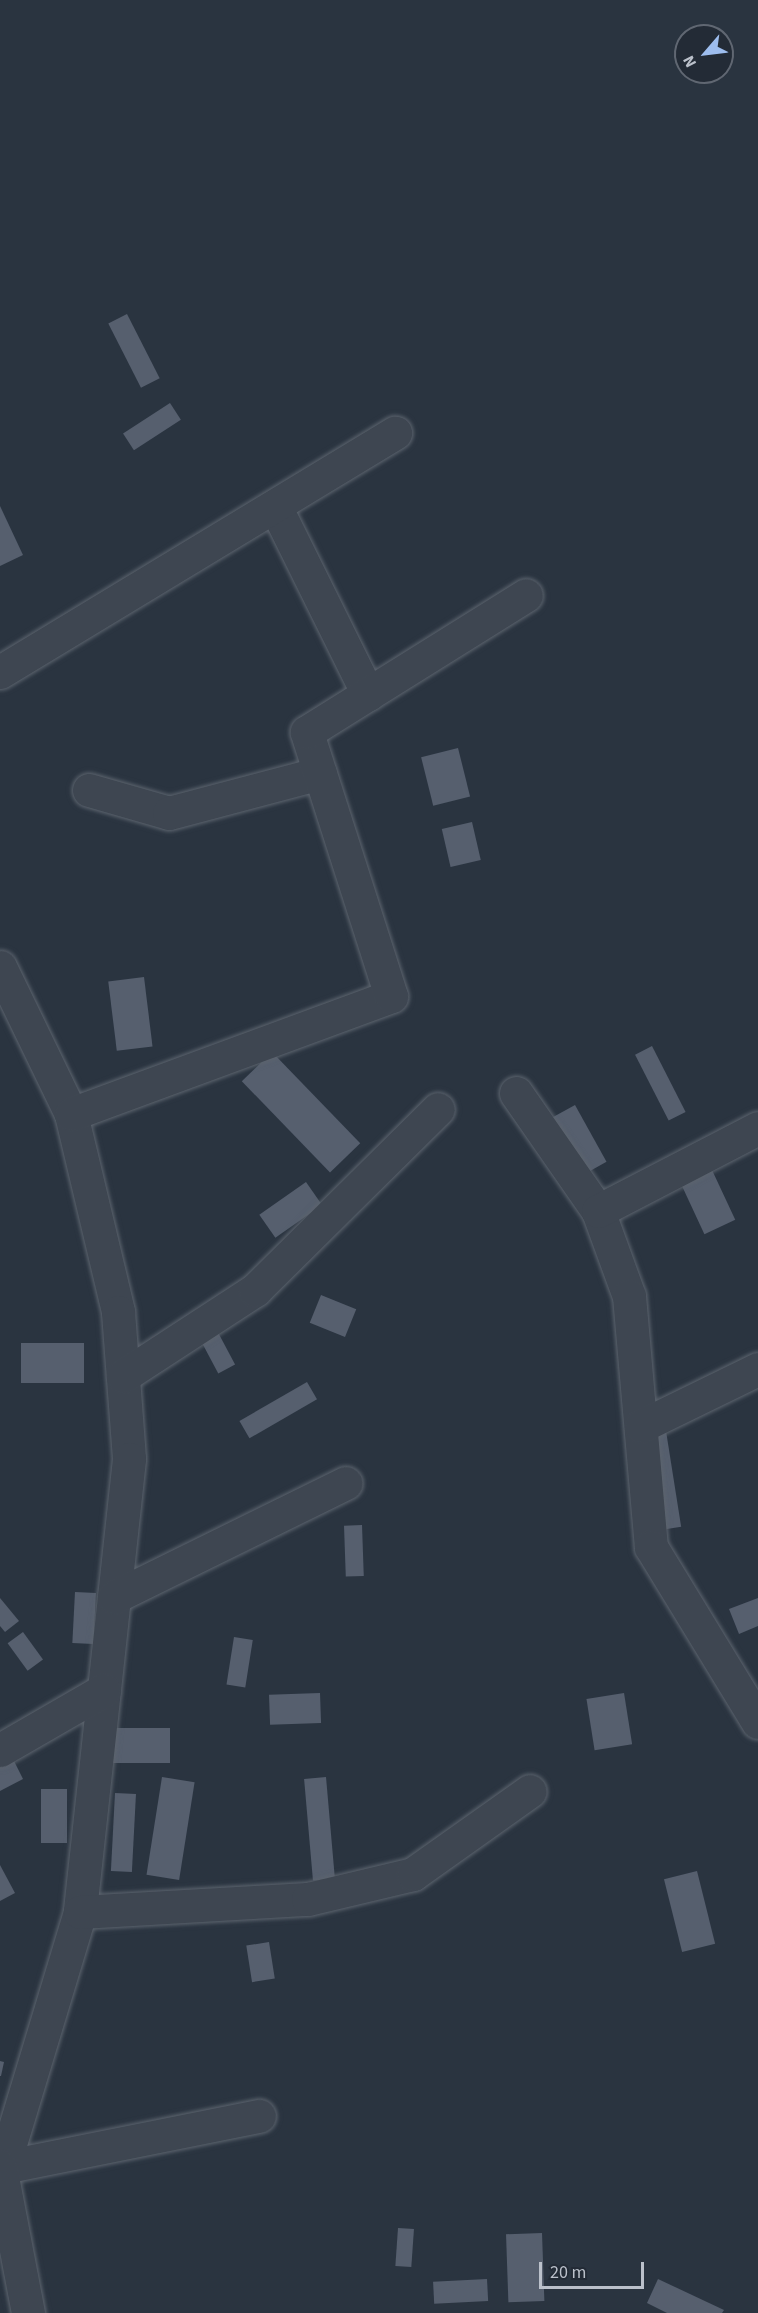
<!DOCTYPE html>
<html>
<head>
<meta charset="utf-8">
<style>
	body { margin:0 }
	#map { position:relative; width:758px; height:2313px; overflow:hidden; background:#2a3440; font-family:"Source Sans 3",sans-serif }
	div>[style] { position:absolute }
	.building>* { inset:0; background:#565f6e; transform-origin:0 0 }
	.roads { filter:drop-shadow(0 0 2px #5c646e) drop-shadow(0 0 2px #5c646e) }
	.minor>* { height:33px; margin:-16.5px; padding:0 16.5px; transform-origin:16.5px; border-radius:16.5px; background:#3e4651 }
	span { translate:-50% -50%; white-space:nowrap; text-align:center; line-height:1.15; -webkit-text-stroke:6px #232b36; paint-order:stroke }
	.north { position:absolute; left:674px; top:24px; width:60px; height:60px; box-sizing:border-box; background:#232b36; border:2px solid #606772; border-radius:50%; rotate:242deg; font-size:16px; font-weight:700; line-height:24px; text-align:center; color:#bbc1cb }
	.north::after { content:''; display:block; margin:auto; width:21px; height:27px; background:#9dbdee; clip-path:polygon(50% 0,100% 100%,50% 72%,0 100%) }
	.scale { position:absolute; left:539px; top:2262px; width:105px; height:27px; box-sizing:border-box; border:3px solid #bbc1cb; border-top:0; padding-left:8px; font-size:18px; line-height:21px; white-space:nowrap; color:#bbc1cb; -webkit-text-stroke:4px #232b36; paint-order:stroke }
</style>
</head>
<body>
<div id="map">
	<div class="building">
		<i style="left:127px;top:314px;width:72px;height:21px;rotate:63deg"></i>
		<i style="left:170px;top:403px;width:20px;height:56px;rotate:57deg"></i>
		<i style="clip-path:polygon(0 506px,23px 555px,0 566px)"></i>
		<i style="left:458px;top:748px;width:50px;height:38px;rotate:76deg"></i>
		<i style="left:472px;top:822px;width:39px;height:31px;rotate:77deg"></i>
		<i style="left:144px;top:977px;width:70px;height:36px;rotate:83deg"></i>
		<i style="left:652px;top:1046px;width:74px;height:19px;rotate:63deg"></i>
		<i style="left:272px;top:1052px;width:127px;height:42px;rotate:46deg"></i>
		<i style="left:575px;top:1105px;width:65px;height:27px;rotate:61deg"></i>
		<i style="left:712px;top:1170px;width:55px;height:34px;rotate:65deg"></i>
		<i style="left:306px;top:1182px;width:28px;height:57px;rotate:55deg"></i>
		<i style="left:321px;top:1295px;width:38px;height:30px;rotate:22deg"></i>
		<i style="left:213px;top:1323px;width:47px;height:19px;rotate:62deg"></i>
		<i style="left:21px;top:1343px;width:63px;height:40px"></i>
		<i style="left:307px;top:1382px;width:20px;height:78px;rotate:60deg"></i>
		<i style="left:666px;top:1431px;width:97px;height:24px;rotate:81deg"></i>
		<i style="left:362px;top:1525px;width:51px;height:18px;rotate:88deg"></i>
		<i style="left:75px;top:1592px;width:21px;height:51px;rotate:3deg"></i>
		<i style="clip-path:polygon(0 1598px,19px 1621px,5px 1632px,0 1626px)"></i>
		<i style="clip-path:polygon(758px 1598px,758px 1626px,739px 1634px,729px 1609px)"></i>
		<i style="left:23px;top:1632px;width:34px;height:19px;rotate:54deg"></i>
		<i style="left:234px;top:1637px;width:19px;height:48px;rotate:9deg"></i>
		<i style="left:320px;top:1693px;width:30px;height:51px;rotate:88deg"></i>
		<i style="left:624px;top:1693px;width:52px;height:38px;rotate:81deg"></i>
		<i style="left:93px;top:1728px;width:77px;height:35px"></i>
		<i style="clip-path:polygon(3px 1739px,23px 1779px,0 1791px,0 1740px)"></i>
		<i style="left:162px;top:1777px;width:33px;height:99px;rotate:9deg"></i>
		<i style="left:326px;top:1777px;width:102px;height:22px;rotate:85deg"></i>
		<i style="left:41px;top:1789px;width:26px;height:54px"></i>
		<i style="left:115px;top:1793px;width:21px;height:78px;rotate:3deg"></i>
		<i style="clip-path:polygon(0 1865px,15px 1893px,0 1901px)"></i>
		<i style="left:697px;top:1871px;width:75px;height:34px;rotate:76deg"></i>
		<i style="left:269px;top:1942px;width:37px;height:23px;rotate:81deg"></i>
		<i style="clip-path:polygon(0 2061px,4px 2062px,1px 2076px,0 2076px)"></i>
		<i style="left:398px;top:2228px;width:16px;height:38px;rotate:4deg"></i>
		<i style="left:542px;top:2233px;width:68px;height:36px;rotate:88deg"></i>
		<i style="left:487px;top:2279px;width:22px;height:54px;rotate:87deg"></i>
		<i style="clip-path:polygon(658px 2279px,724px 2310px,722px 2313px,667px 2313px,647px 2303px)"></i>
	</div>
	<div class="roads">
		<div class="minor">
			<i style="left:275px;top:506px;width:210px;rotate:63.7deg"></i>
			<i style="left:0;top:672px;width:462px;rotate:-31.2deg"></i>
			<i style="left:89px;top:790px;width:83px;rotate:16deg"></i>
			<i style="left:169px;top:813px;width:156px;rotate:-14.8deg"></i>
			<i style="left:0;top:967px;width:163px;rotate:64.2deg"></i>
			<i style="left:71px;top:1114px;width:204px;rotate:76.6deg"></i>
			<i style="left:118px;top:1312px;width:147px;rotate:85.7deg"></i>
			<i style="left:129px;top:1459px;width:456px;rotate:96.2deg"></i>
			<i style="left:80px;top:1912px;width:266px;rotate:106.8deg"></i>
			<i style="left:3px;top:2167px;width:261px;rotate:-11.3deg"></i>
			<i style="left:516px;top:1093px;width:144px;rotate:55.2deg"></i>
			<i style="left:598px;top:1211px;width:90px;rotate:70deg"></i>
			<i style="left:629px;top:1296px;width:252px;rotate:85deg"></i>
			<i style="left:651px;top:1547px;width:205px;rotate:58.6deg"></i>
			<i style="left:71px;top:1114px;width:341px;rotate:-20.2deg"></i>
			<i style="left:391px;top:996px;width:277px;rotate:-107.7deg"></i>
			<i style="left:307px;top:732px;width:258px;rotate:-32deg"></i>
			<i style="left:598px;top:1211px;width:180px;rotate:-27.4deg"></i>
			<i style="left:123px;top:1376px;width:158px;rotate:-33.1deg"></i>
			<i style="left:255px;top:1290px;width:257px;rotate:-44.7deg"></i>
			<i style="left:641px;top:1426px;width:130px;rotate:-26deg"></i>
			<i style="left:114px;top:1597px;width:258px;rotate:-26.2deg"></i>
			<i style="left:0;top:1750px;width:120px;rotate:-30deg"></i>
			<i style="left:80px;top:1912px;width:228px;rotate:-3.3deg"></i>
			<i style="left:308px;top:1899px;width:108px;rotate:-13.4deg"></i>
			<i style="left:413px;top:1874px;width:143px;rotate:-35.4deg"></i>
			<i style="left:0;top:2166px;width:150px;rotate:79.2deg"></i>
		</div>
	</div>
	<div class="north">N</div>
	<div class="scale">20 m</div>
</div>
</body>
</html>
